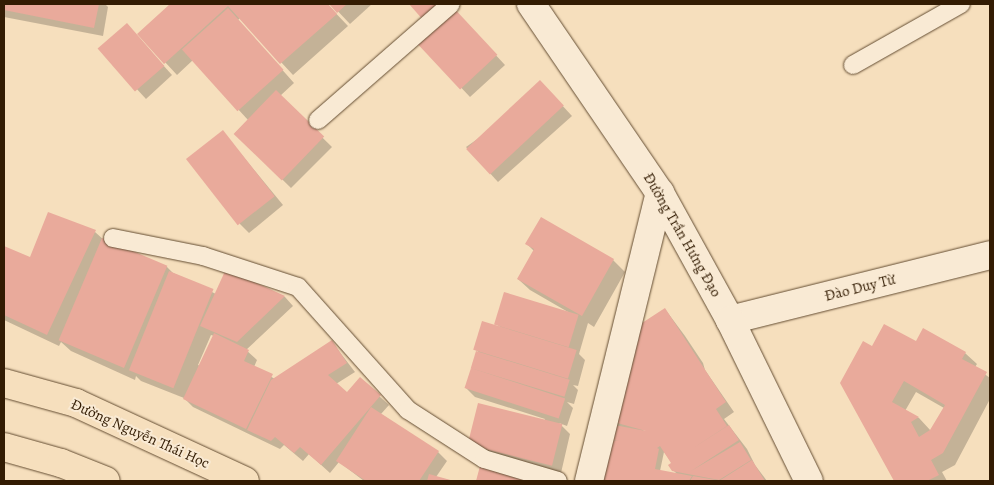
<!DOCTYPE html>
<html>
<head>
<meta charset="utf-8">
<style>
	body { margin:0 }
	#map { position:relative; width:994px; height:485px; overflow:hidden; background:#f6dfbd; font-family:Alegreya,serif }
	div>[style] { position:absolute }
	.shadow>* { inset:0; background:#0003 }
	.building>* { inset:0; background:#e9aa9b; transform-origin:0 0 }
	.roads { filter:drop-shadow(0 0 1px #644d32) drop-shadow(0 0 1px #644d32) }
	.service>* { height:18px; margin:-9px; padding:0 9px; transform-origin:9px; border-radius:9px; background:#f9ead4 }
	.minor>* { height:28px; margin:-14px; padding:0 14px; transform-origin:14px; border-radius:14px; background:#f9ead4 }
	.tertiary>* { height:28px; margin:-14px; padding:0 14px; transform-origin:14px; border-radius:14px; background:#f9ead4 }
	.primary>* { height:28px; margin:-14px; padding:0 14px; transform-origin:14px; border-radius:14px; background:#f6dfbd }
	span { translate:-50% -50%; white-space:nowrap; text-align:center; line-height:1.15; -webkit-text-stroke:4px #f9ead4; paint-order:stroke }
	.street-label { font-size:15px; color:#331c03 }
	.frame { position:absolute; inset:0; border:5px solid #331c03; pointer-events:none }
</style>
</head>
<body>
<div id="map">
	<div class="shadow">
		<i style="clip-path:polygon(4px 4px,105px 4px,108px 7px,103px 36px,4px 17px)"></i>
		<i style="clip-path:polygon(172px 4px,276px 4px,279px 6px,280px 4px,327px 4px,348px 26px,293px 75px,240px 18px,238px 20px,294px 83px,280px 96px,332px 147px,291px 188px,235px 133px,248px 120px,193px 60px,177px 75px,139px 34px)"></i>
		<i style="clip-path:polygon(331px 4px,372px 4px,350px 24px)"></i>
		<i style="clip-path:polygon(411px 4px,461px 4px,454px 10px,505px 65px,470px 97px,416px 40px,424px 20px)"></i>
		<i style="clip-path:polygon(135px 34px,172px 75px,146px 99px,100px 49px)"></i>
		<i style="clip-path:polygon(548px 90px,572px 116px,498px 182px,466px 147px)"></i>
		<i style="clip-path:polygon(223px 132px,283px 205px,249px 233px,240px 224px)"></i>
		<i style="clip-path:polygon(evenodd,95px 232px,104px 240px,167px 267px,173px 273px,216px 294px,227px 271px,285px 297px,293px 306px,246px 350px,257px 360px,254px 367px,275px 379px,332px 342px,355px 372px,336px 384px,347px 394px,360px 379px,389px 405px,381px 414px,438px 452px,447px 461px,436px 477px,452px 481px,364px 481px,339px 462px,330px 473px,309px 454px,303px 461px,284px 445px,280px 449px,193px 407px,184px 398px,141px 381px,136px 376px,135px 380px,71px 351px,61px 342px,59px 346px,4px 320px,4px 248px,31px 259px,95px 232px,211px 335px,214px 336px,200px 366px,198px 365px,211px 335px)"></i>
		<i style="clip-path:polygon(527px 244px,613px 260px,625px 272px,594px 327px,588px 323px,579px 354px,585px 360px,578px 386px,573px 385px,578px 390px,574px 404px,567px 402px,573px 408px,567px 426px,559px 423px,570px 434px,561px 473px,478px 453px,469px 444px,544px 421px,545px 419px,475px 397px,466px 388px,477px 353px,481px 354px,476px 350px,500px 327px,496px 323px,568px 312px,530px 290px,518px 279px,534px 251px)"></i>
		<i style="clip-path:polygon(evenodd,665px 309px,685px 336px,703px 363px,705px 370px,734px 412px,724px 419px,747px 449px,755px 465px,767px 481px,598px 481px,611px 420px,665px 309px,643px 425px,656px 447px,641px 427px,643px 425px,665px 309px,664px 452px,673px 464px,673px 470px,677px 474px,660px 471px,664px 452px)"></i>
		<i style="clip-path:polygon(evenodd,916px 342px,965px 353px,977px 364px,975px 367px,990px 378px,990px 399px,955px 465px,942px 472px,947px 481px,895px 481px,842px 383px,873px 348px,916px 342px,916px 392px,944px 408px,931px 431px,919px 418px,905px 411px,916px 392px)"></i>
	</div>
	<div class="building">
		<i style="clip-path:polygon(4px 4px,99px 4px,94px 28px,4px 10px)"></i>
		<i style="clip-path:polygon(170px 4px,328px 4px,337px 14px,280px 64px,228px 6px,164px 64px,137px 34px)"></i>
		<i style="clip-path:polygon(329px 4px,347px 4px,337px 13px)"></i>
		<i style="clip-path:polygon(409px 4px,443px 4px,424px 21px)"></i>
		<i style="left:451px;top:5px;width:68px;height:51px;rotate:47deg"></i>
		<i style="left:228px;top:8px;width:83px;height:62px;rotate:48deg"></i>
		<i style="left:127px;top:23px;width:57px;height:39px;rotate:49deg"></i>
		<i style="left:540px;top:80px;width:35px;height:101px;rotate:47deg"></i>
		<i style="left:276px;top:90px;width:67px;height:61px;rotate:44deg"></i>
		<i style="left:223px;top:130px;width:84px;height:47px;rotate:52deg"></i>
		<i style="clip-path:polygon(48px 212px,96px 230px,47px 335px,4px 315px,4px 246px,30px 257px)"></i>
		<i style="clip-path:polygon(541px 217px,614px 259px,582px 316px,517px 279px,534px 249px,525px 244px)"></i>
		<i style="left:102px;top:238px;width:71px;height:111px;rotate:23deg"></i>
		<i style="clip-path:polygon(226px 269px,285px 296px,237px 342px,200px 326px)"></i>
		<i style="left:169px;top:271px;width:48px;height:107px;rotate:22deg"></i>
		<i style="left:504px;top:292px;width:78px;height:34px;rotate:17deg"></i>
		<i style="clip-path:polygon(665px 308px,726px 402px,716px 409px,727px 426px,690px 450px,729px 425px,739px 440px,691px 471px,740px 442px,751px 460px,719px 480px,672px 471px,668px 465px,671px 463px,660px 446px,657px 448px,659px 449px,655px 469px,692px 476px,689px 481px,597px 481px,605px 439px,619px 441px,606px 438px,609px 424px,646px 431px,610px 421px,616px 396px,626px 399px,617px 396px,642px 323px)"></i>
		<i style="left:482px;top:321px;width:99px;height:30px;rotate:17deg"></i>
		<i style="clip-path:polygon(evenodd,884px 324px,916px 341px,923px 328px,966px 352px,962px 359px,987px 372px,943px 453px,931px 460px,939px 475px,927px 481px,894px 481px,840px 383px,863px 341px,872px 346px,884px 324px,904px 381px,945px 405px,930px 430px,919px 437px,911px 422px,919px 417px,892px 402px,904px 381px)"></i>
		<i style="clip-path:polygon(214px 333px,249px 350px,244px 361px,273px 374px,246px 429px,183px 399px)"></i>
		<i style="clip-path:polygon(332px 340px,347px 363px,328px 375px,347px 392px,360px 377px,381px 395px,321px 465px,300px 447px,294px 453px,275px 437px,271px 441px,247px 430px,271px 380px)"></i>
		<i style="left:476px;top:351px;width:98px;height:18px;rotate:17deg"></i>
		<i style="left:471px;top:368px;width:99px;height:21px;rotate:18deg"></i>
		<i style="left:478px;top:403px;width:87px;height:43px;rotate:14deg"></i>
		<i style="clip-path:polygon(371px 407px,439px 451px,419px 481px,366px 481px,336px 461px)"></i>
		<i style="clip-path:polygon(752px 460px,765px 481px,719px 481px)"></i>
		<i style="clip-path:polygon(480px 466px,532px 481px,476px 481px)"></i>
		<i style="clip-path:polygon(429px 474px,454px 481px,427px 481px)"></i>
		<i style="clip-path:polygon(693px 476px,716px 480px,716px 481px,690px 481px)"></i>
	</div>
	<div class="roads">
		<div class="service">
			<i style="left:853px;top:65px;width:124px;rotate:-29.5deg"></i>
			<i style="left:318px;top:120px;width:176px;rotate:-41.1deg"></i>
			<i style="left:113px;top:238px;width:92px;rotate:11.3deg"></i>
			<i style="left:203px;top:256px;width:100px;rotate:18.1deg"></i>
			<i style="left:298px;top:287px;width:165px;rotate:48.2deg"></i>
			<i style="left:408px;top:410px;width:90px;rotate:32.8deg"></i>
			<i style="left:484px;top:459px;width:77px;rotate:16.6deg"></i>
		</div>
		<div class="minor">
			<i style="left:730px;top:320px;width:268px;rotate:-14deg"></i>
			<i style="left:589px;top:481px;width:297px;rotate:-76.2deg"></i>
		</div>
		<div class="tertiary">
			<i style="left:531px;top:4px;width:229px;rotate:55.7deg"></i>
			<i style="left:660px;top:193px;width:145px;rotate:61.1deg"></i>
			<i style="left:730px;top:320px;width:179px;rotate:63.9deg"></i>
		</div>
		<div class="primary">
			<i style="left:4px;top:383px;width:75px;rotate:15.5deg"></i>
			<i style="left:76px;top:403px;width:186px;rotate:24.8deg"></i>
			<i style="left:4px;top:447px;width:59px;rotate:15.7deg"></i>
			<i style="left:61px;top:463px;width:48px;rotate:21.8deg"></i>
		</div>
	</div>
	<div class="street-label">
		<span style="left:682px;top:235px;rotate:60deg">Đường Trần Hưng Đạo</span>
		<span style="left:860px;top:288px;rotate:-14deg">Đào Duy Từ</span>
		<span style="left:140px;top:434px;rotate:24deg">Đường Nguyễn Thái Học</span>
	</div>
	<div class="frame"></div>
</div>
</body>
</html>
